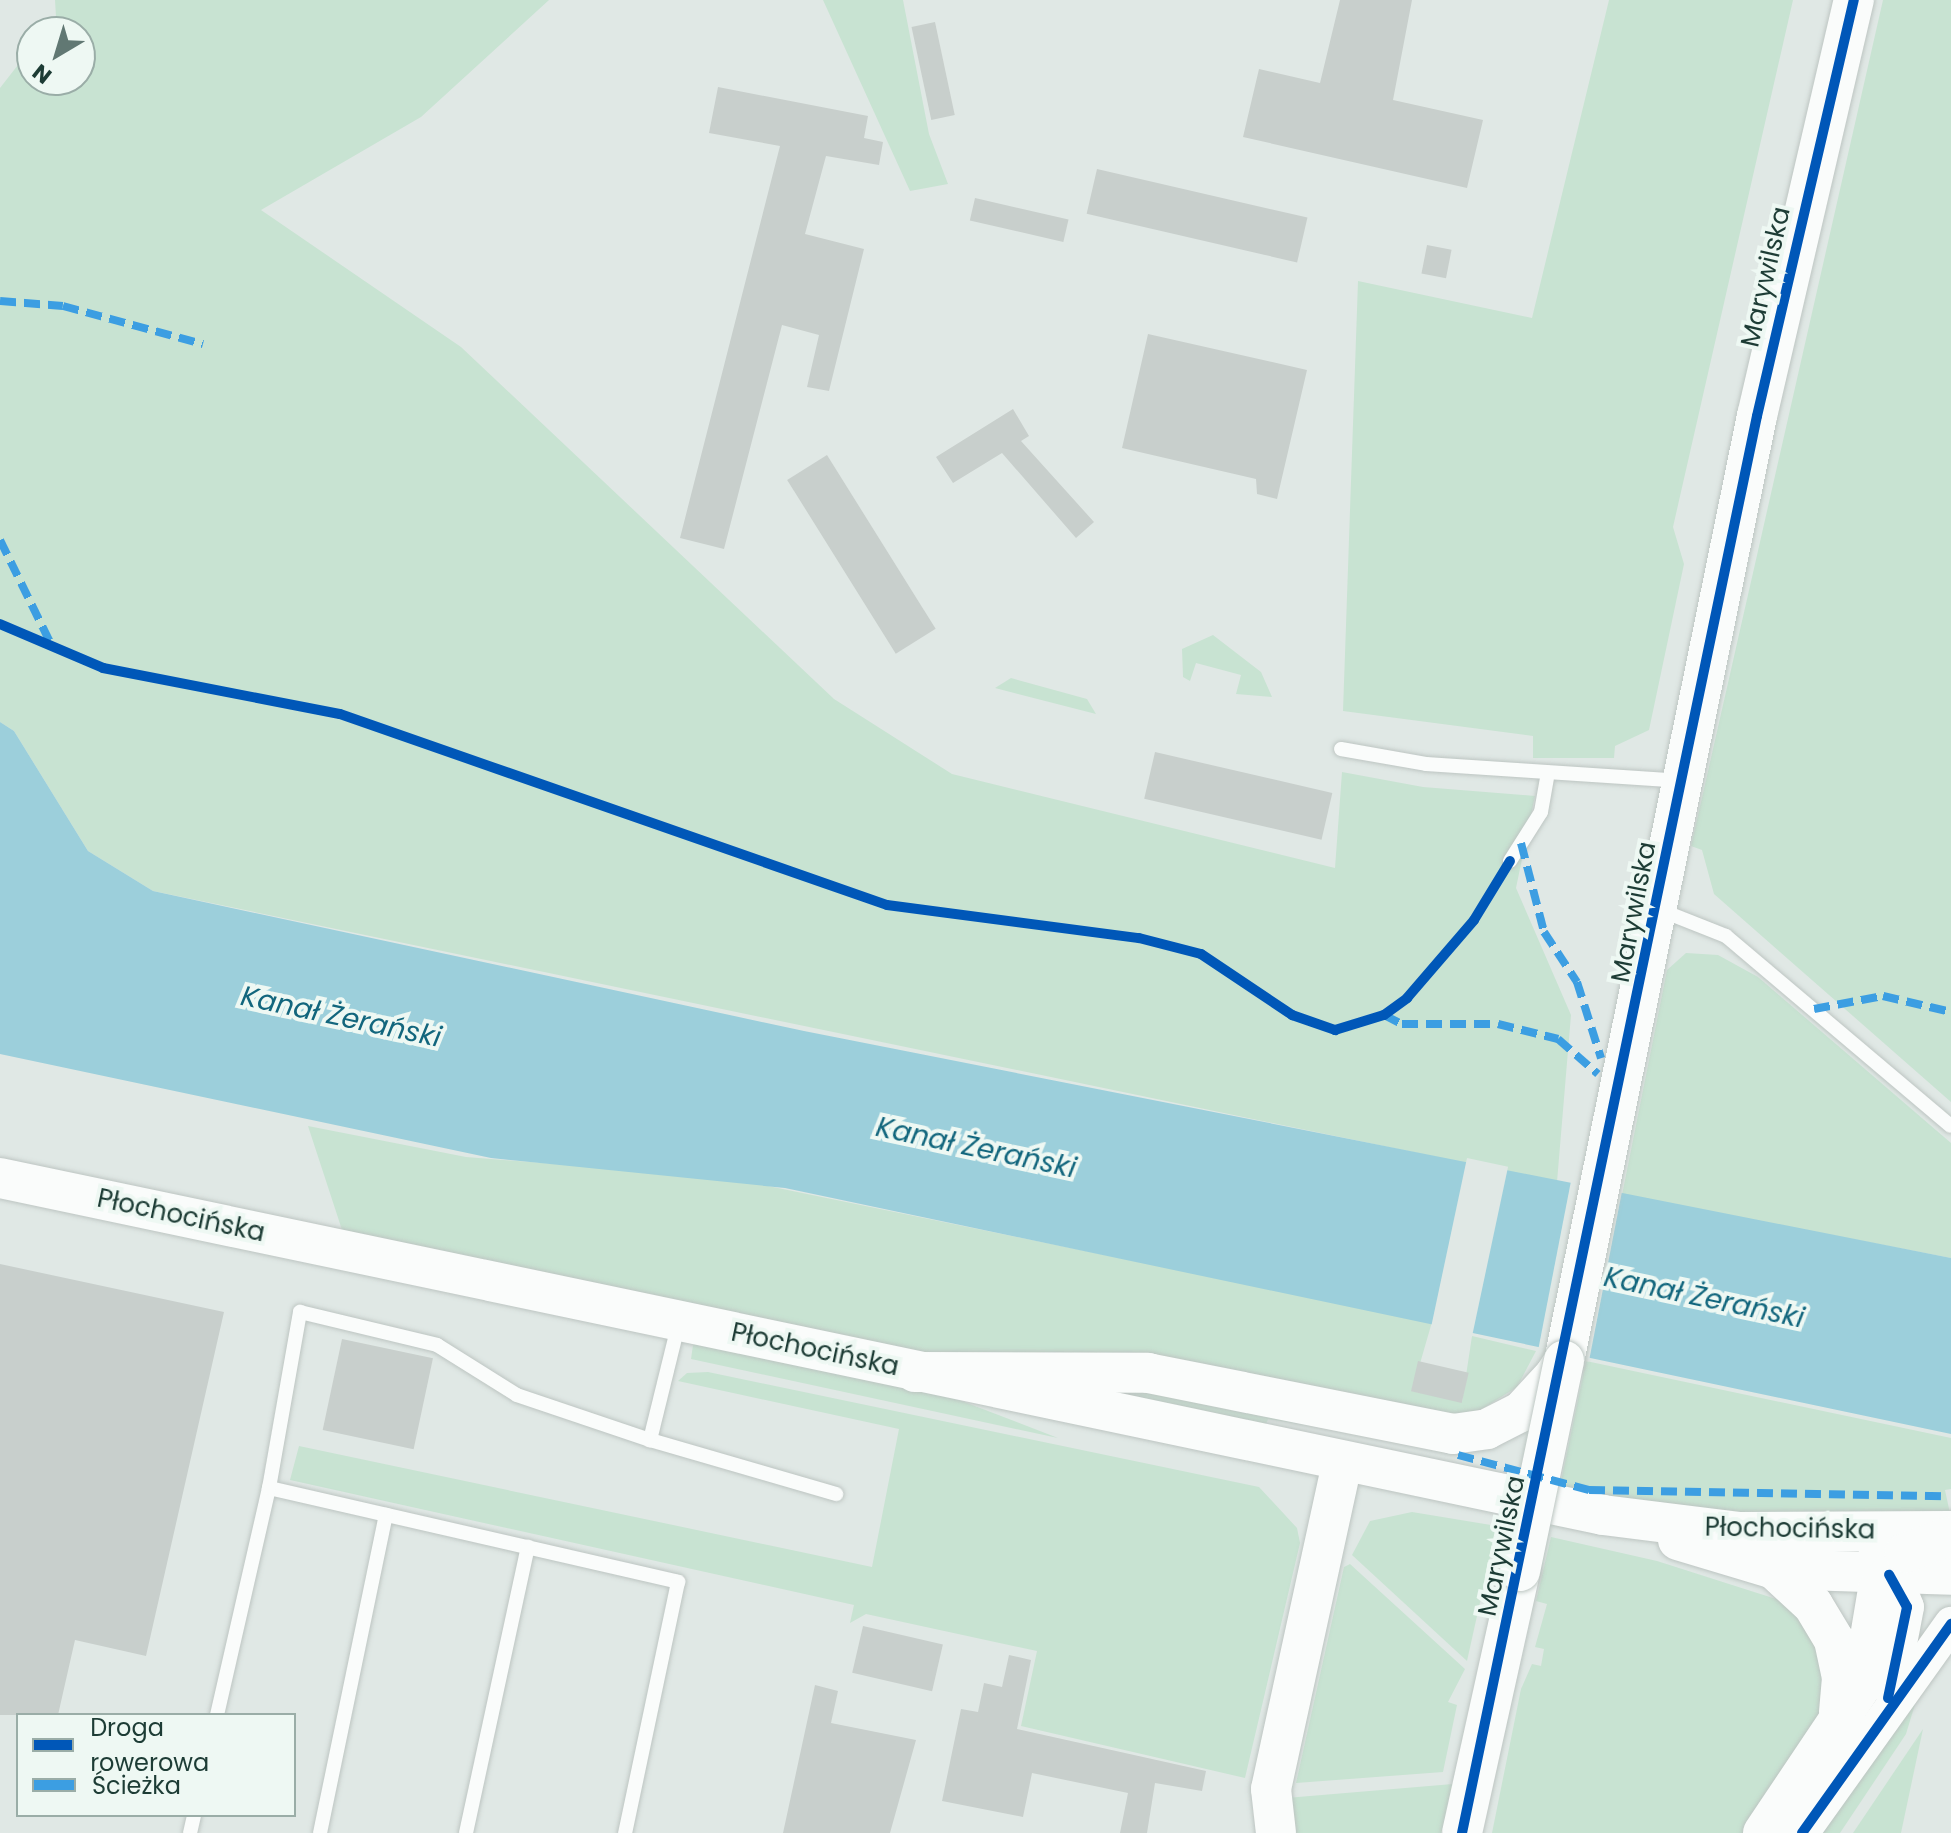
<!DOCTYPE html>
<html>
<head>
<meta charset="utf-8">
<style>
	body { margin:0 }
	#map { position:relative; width:1951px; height:1833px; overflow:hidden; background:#e0e8e5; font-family:Poppins,sans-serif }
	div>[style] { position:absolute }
	.green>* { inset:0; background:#c8e3d2 }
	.water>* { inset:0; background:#9ccfdb }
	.pier>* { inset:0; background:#e0e8e5; transform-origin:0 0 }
	.building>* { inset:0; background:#c8cfcc; transform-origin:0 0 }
	.roads { filter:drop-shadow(0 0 2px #bdc5c2) drop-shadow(0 0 2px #bdc5c2) }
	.service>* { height:14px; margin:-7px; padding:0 7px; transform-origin:7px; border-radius:7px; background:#fafcfb }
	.tertiary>* { height:34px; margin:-17px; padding:0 17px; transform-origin:17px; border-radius:17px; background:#fafcfb }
	.secondary>* { height:40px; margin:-20px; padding:0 20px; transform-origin:20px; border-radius:20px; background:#fafcfb }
	.bridges { filter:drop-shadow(0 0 2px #bcc6c2) drop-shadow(0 0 2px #bcc6c2) }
	.secondary-bridge>* { height:40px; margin:-20px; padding:0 20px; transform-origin:20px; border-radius:20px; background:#fafcfb }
	.quiet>* { height:8px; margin-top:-4px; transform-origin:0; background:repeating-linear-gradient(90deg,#3c9ee2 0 16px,transparent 0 24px) }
	.cycleway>* { height:10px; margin:-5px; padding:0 5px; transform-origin:5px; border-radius:5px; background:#0057b8 }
	span { translate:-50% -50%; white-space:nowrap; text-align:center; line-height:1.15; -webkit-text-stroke:8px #eef8f3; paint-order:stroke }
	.street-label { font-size:26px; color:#1d3c35 }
	.water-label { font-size:28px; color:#12667d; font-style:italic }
	.legend { position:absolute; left:16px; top:1713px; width:280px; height:104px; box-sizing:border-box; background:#eef8f3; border:2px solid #9aada7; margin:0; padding:10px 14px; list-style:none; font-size:24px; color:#1d3c35 }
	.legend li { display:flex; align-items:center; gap:16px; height:40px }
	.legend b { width:40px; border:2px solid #9aada7 }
	.north { position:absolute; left:16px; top:16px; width:80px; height:80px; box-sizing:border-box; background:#eef8f3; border:2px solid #9aada7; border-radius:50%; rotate:218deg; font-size:22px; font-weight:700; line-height:32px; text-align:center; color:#1d3c35 }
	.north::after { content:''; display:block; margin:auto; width:28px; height:36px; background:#617873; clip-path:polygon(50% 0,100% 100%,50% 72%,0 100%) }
</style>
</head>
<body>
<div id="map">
	<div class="green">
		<i style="clip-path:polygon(55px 0,549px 0,421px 117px,261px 210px,461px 347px,834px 699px,952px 774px,1335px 868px,1342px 772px,1423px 787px,1535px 796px,1516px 888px,1571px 1015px,1557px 1182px,153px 891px,88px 851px,14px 731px,0 722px,0 88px,32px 47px,32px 80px,80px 80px,80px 32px,44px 32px,56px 17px)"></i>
		<i style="clip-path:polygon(823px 0,903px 0,929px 134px,948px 184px,910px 191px)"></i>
		<i style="clip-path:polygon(1609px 0,1793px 0,1673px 527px,1684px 564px,1649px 730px,1615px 746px,1614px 758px,1533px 758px,1533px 736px,1343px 711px,1358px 281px,1532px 318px)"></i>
		<i style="clip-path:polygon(1883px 0,1951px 0,1951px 1102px,1714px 894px,1702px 850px,1691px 846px)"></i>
		<i style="clip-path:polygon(1213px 635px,1261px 672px,1272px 697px,1236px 694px,1241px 675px,1196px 663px,1190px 681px,1183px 677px,1182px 649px)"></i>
		<i style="clip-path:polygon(1011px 678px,1087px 699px,1096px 714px,995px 688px)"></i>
		<i style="clip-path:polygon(1686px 953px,1718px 955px,1758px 977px,1951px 1143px,1951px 1258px,1622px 1195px,1667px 970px)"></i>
		<i style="clip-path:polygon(308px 1126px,466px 1157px,683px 1174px,685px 1169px,1432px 1322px,1412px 1391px,1462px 1402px,1472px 1336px,1536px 1351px,1517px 1387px,1463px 1421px,931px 1358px,344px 1236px)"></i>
		<i style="clip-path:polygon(702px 1340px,954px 1398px,1058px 1438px,691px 1359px,693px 1345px)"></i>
		<i style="clip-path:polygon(1586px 1361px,1951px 1438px,1951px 1489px,1945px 1490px,1951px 1518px,1821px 1524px,1559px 1491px)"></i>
		<i style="clip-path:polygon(708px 1372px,1259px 1487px,1297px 1528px,1300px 1543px,1245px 1778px,1021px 1726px,1037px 1651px,866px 1614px,850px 1623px,854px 1605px,290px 1480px,299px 1446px,872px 1567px,899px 1429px,678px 1381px,687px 1373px)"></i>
		<i style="clip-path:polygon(1118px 1379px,1318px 1427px,1268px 1419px,1265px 1427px,1067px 1384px)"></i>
		<i style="clip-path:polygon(1412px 1512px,1497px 1526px,1467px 1661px,1352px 1555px,1370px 1521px)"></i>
		<i style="clip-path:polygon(1551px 1537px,1657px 1561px,1804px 1608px,1822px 1636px,1828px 1713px,1750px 1833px,1492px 1833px,1521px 1689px,1532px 1664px,1541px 1666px,1544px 1649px,1535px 1647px,1547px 1604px,1536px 1601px)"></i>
		<i style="clip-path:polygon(1350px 1564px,1465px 1669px,1448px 1702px,1457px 1705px,1443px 1772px,1296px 1783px,1344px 1567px)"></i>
		<i style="clip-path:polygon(1926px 1668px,1906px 1734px,1840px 1833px,1818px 1833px)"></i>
		<i style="clip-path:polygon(1923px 1729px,1901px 1833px,1853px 1833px)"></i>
		<i style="clip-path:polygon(1453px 1784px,1442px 1833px,1289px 1833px,1286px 1798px)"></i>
	</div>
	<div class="water">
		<i style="clip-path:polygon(0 722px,14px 731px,88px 851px,153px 891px,804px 1031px,1951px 1258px,1951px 1434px,785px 1188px,491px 1158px,0 1054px)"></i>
	</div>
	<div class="pier">
		<i style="left:1467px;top:1158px;width:42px;height:174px;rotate:12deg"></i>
		<i style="left:1571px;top:1181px;width:52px;height:174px;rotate:11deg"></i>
	</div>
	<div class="building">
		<i style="clip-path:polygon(1340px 0,1412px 0,1393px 100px,1483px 120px,1467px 188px,1243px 137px,1259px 69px,1320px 83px)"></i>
		<i style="left:935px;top:22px;width:95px;height:24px;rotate:78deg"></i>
		<i style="clip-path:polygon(718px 87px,868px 116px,864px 138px,883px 142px,879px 165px,826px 156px,805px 234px,864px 249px,829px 391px,807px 387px,819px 335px,782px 325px,724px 549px,680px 538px,780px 146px,709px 133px)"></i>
		<i style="left:1097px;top:169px;width:216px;height:46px;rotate:13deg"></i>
		<i style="left:975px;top:198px;width:96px;height:23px;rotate:13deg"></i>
		<i style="left:1427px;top:245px;width:25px;height:29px;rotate:11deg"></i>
		<i style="clip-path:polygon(1148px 334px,1307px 370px,1277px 499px,1257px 494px,1256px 479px,1122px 448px)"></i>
		<i style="clip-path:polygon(1013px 409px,1029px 436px,1021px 441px,1094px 522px,1076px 538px,1002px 453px,953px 483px,936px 457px)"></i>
		<i style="left:827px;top:455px;width:205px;height:47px;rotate:58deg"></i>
		<i style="left:1155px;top:752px;width:182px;height:48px;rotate:13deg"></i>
		<i style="clip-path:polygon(0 1264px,224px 1312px,146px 1656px,75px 1640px,58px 1715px,0 1715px)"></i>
		<i style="left:342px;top:1339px;width:93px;height:93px;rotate:12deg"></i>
		<i style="left:1418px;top:1361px;width:52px;height:31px;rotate:13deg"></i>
		<i style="left:863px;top:1626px;width:82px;height:48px;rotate:13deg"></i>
		<i style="clip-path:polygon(1009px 1655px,1031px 1660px,1017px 1729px,1206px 1771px,1202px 1791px,1155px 1783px,1147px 1833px,1120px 1833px,1128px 1793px,1032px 1773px,1023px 1817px,942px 1801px,961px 1709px,978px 1712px,984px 1683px,1002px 1687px)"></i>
		<i style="clip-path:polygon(815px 1685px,838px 1691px,831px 1723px,916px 1740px,890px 1833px,783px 1833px)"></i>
	</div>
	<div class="roads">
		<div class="service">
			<i style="left:1341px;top:749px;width:86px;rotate:10deg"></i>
			<i style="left:1426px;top:764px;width:254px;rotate:3.8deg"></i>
			<i style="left:1510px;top:861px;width:58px;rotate:-57.7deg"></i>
			<i style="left:1541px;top:812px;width:40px;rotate:-80deg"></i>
			<i style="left:1658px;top:909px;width:73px;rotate:21.7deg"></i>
			<i style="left:1726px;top:936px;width:294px;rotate:40.2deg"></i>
			<i style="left:679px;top:1322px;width:122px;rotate:103.8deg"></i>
			<i style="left:650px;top:1440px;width:194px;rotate:16.2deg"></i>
			<i style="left:269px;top:1488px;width:420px;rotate:12.9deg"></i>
			<i style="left:678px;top:1582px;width:257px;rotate:101.9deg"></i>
			<i style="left:217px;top:1715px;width:233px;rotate:-77.1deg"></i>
			<i style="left:269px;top:1488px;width:179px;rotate:-80deg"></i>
			<i style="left:300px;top:1312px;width:141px;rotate:13.5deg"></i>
			<i style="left:437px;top:1345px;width:94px;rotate:32deg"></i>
			<i style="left:517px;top:1395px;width:140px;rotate:18.7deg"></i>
			<i style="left:190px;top:1833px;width:18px;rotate:-77deg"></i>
			<i style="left:320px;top:1833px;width:325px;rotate:-78.3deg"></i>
			<i style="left:466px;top:1833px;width:293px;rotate:-77.8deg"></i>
		</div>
		<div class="tertiary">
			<i style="left:1872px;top:1562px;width:39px;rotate:44deg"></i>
			<i style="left:1900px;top:1589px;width:19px;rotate:69deg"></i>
			<i style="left:1907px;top:1607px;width:85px;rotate:100.9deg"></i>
			<i style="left:1802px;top:1833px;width:257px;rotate:-54.5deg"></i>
		</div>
		<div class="secondary">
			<i style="left:0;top:1178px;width:1638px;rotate:11.87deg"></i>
			<i style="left:1603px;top:1515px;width:138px;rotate:7.1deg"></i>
			<i style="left:1740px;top:1532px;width:211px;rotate:-0.3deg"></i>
			<i style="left:915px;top:1372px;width:233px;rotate:0.2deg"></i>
			<i style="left:1148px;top:1373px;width:311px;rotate:11.3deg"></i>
			<i style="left:1453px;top:1434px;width:34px;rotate:-8deg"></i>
			<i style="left:1487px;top:1429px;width:38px;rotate:-27deg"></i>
			<i style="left:1521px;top:1412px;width:50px;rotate:-47.4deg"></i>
			<i style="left:1555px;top:1375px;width:17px;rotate:-57deg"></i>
			<i style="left:1564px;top:1361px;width:965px;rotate:-78.46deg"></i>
			<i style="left:1757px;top:416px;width:427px;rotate:-76.9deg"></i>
			<i style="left:1678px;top:1540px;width:100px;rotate:16.8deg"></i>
			<i style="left:1774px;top:1569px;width:177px;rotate:1.9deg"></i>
			<i style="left:1774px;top:1569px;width:53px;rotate:42.7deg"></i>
			<i style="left:1813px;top:1605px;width:41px;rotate:59deg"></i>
			<i style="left:1834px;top:1640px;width:39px;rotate:78deg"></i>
			<i style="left:1842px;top:1678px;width:35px;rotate:95deg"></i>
			<i style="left:1276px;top:1833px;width:44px;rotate:-96.5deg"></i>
			<i style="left:1271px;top:1789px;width:334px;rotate:-77.7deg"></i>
			<i style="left:1462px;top:1833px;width:268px;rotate:-77.5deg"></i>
			<i style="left:1763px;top:1833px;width:178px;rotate:-56.2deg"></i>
			<i style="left:1862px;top:1685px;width:97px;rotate:-80.5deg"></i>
			<i style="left:1878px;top:1589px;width:45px;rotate:-53.1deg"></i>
			<i style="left:1905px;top:1553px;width:45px;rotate:-20.9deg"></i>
		</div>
	</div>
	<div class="bridges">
		<div class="secondary-bridge">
			<i style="left:1520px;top:1571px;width:215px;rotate:-78.2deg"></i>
		</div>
	</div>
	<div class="quiet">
		<i style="left:0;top:301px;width:63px;rotate:4.5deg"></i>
		<i style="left:63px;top:306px;width:145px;rotate:15.2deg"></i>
		<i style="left:0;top:540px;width:118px;rotate:63.9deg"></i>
		<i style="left:1521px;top:843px;width:92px;rotate:75.5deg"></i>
		<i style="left:1544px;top:932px;width:60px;rotate:56.6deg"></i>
		<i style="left:1577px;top:982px;width:80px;rotate:72.5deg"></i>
		<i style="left:1814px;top:1009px;width:70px;rotate:-10.7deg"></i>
		<i style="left:1883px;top:996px;width:70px;rotate:13.2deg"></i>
		<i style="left:1384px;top:1015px;width:20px;rotate:27deg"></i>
		<i style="left:1402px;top:1024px;width:96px"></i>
		<i style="left:1498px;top:1024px;width:62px;rotate:14deg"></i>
		<i style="left:1558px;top:1039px;width:53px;rotate:41.2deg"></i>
		<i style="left:1458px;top:1455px;width:136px;rotate:15deg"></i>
		<i style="left:1589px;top:1490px;width:356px;rotate:1deg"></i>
	</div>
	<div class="cycleway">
		<i style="left:0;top:624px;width:112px;rotate:23.1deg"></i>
		<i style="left:103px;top:668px;width:241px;rotate:11deg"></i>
		<i style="left:340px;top:714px;width:579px;rotate:19.25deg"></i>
		<i style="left:887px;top:905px;width:254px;rotate:7.5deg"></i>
		<i style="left:1139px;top:938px;width:64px;rotate:14.5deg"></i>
		<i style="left:1201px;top:954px;width:110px;rotate:33.8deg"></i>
		<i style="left:1292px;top:1015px;width:46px;rotate:19.2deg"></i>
		<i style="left:1335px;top:1030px;width:51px;rotate:-17deg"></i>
		<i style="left:1384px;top:1015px;width:29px;rotate:-36deg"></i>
		<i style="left:1407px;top:998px;width:103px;rotate:-49.3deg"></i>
		<i style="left:1474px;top:920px;width:69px;rotate:-58.6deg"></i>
		<i style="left:1888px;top:1698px;width:93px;rotate:-78.2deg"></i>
		<i style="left:1907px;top:1607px;width:37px;rotate:-119deg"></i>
		<i style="left:1462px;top:1833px;width:1447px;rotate:-78.24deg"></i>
		<i style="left:1757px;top:416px;width:427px;rotate:-76.9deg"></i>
		<i style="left:1802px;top:1833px;width:257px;rotate:-54.5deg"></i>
	</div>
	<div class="street-label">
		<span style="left:1766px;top:277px;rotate:-77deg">Marywilska</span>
		<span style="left:1634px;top:912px;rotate:-79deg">Marywilska</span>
		<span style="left:181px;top:1216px;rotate:12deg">Płochocińska</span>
		<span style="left:815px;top:1350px;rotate:12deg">Płochocińska</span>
		<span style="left:1790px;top:1529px;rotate:1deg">Płochocińska</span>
		<span style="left:1502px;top:1546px;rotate:-78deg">Marywilska</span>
	</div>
	<div class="water-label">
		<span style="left:341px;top:1017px;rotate:12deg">Kanał Żerański</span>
		<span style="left:976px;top:1148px;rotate:12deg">Kanał Żerański</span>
		<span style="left:1704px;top:1298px;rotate:12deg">Kanał Żerański</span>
	</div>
	<ul class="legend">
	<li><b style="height:10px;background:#0057b8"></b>Droga rowerowa</li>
	<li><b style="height:10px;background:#3c9ee2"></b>Ścieżka</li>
	</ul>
	<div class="north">N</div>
</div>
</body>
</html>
